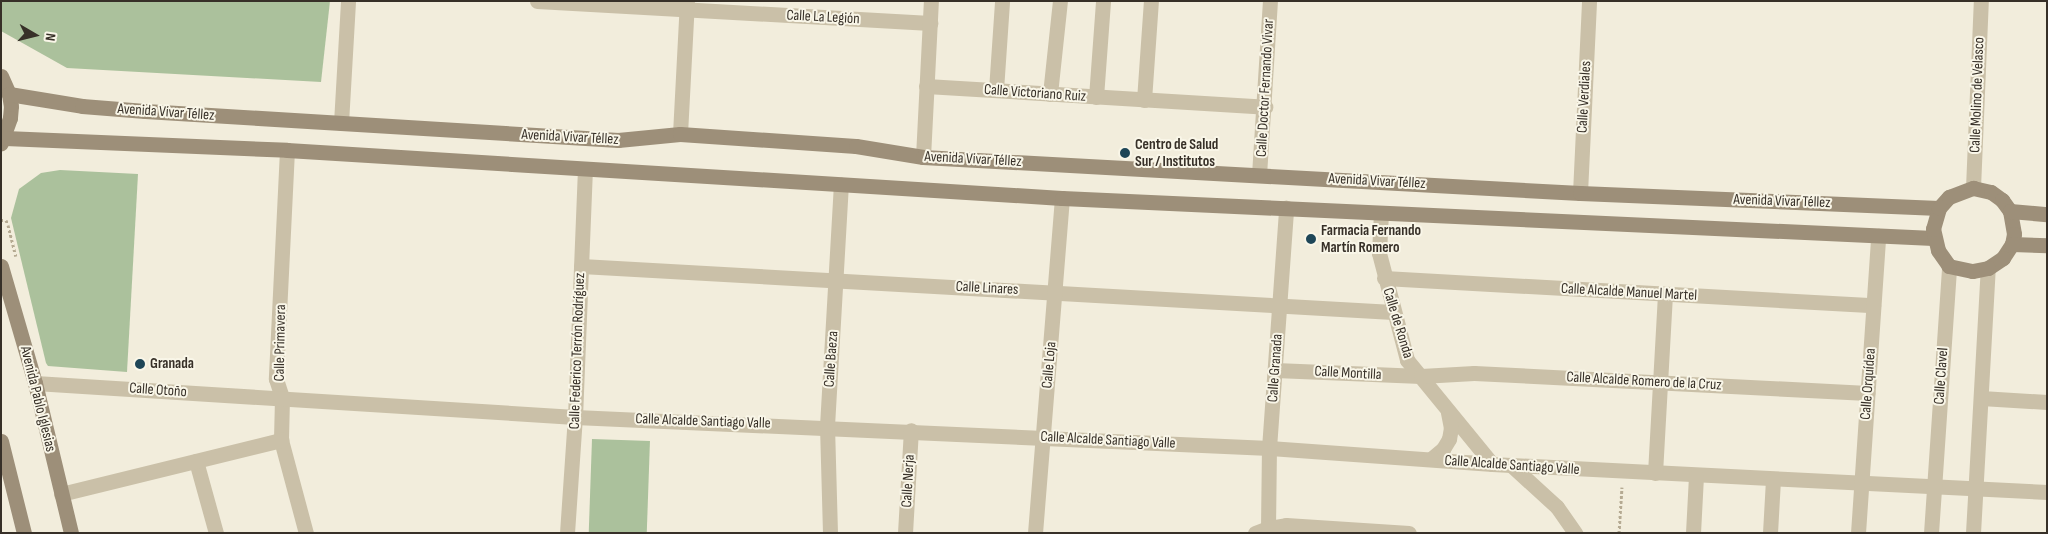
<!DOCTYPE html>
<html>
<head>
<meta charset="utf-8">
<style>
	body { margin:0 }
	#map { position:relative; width:2048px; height:534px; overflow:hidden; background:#f2eddc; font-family:"Sofia Sans Condensed",sans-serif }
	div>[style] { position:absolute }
	.green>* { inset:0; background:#abc19c; transform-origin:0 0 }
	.path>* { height:3px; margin-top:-1.5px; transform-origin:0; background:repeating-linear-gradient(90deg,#b5aa92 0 2.5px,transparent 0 5px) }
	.street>* { height:15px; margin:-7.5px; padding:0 7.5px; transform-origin:7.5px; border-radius:7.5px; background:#cac0a8 }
	.secondary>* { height:15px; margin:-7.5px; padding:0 7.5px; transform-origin:7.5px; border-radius:7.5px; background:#9d8f79 }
	.dots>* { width:14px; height:14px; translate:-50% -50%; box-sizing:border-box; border:2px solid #f9f6e8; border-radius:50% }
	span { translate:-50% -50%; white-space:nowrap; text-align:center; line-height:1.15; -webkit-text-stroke:4px #f9f6e8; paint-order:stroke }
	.street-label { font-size:15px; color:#373028 }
	.poi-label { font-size:15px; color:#373028; font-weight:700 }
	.left { translate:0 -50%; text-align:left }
	.frame { position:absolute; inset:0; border:2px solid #373028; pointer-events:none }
	.north { position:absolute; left:10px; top:10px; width:50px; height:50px; -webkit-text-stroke:4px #f9f6e8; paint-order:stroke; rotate:98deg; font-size:14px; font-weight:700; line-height:20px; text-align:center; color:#373028 }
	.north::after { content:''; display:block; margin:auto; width:18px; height:22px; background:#373028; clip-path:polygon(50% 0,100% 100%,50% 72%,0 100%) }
</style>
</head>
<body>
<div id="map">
	<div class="green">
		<i style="clip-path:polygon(1px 1px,330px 1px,321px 82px,67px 68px,1px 31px)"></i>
		<i style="clip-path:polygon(60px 170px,138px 174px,127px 372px,48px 366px,46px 363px,11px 218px,19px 189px,41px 173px)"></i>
		<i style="left:592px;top:439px;width:58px;height:94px;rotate:2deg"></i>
	</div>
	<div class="path">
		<i style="left:1px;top:220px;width:5px"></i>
		<i style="left:6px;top:220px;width:5px;rotate:68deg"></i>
		<i style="left:8px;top:225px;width:32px;rotate:76deg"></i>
		<i style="left:1619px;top:533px;width:46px;rotate:-86.3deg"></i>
	</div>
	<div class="street">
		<i style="left:537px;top:1px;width:394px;rotate:3.2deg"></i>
		<i style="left:926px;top:86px;width:340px;rotate:3.5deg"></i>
		<i style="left:996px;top:90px;width:89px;rotate:-86.1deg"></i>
		<i style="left:1050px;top:94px;width:94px;rotate:-83.9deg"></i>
		<i style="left:1096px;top:97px;width:96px;rotate:-85.8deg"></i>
		<i style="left:1144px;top:100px;width:99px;rotate:-86deg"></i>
		<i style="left:341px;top:123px;width:122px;rotate:-86.7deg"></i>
		<i style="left:680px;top:134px;width:133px;rotate:-87deg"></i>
		<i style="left:287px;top:150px;width:229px;rotate:92.8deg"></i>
		<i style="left:276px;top:379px;width:20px;rotate:72deg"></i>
		<i style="left:282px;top:398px;width:42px;rotate:91.4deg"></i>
		<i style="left:281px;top:440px;width:96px;rotate:75deg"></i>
		<i style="left:923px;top:157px;width:156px;rotate:-87.1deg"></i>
		<i style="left:1259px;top:175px;width:174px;rotate:-86.4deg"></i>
		<i style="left:1973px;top:188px;width:187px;rotate:-87.6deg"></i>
		<i style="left:1580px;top:193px;width:192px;rotate:-87.3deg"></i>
		<i style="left:1381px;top:213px;width:40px;rotate:92.9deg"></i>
		<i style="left:1379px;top:253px;width:111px;rotate:75.3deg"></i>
		<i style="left:1407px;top:360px;width:134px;rotate:50.7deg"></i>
		<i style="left:581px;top:266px;width:813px;rotate:3.24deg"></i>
		<i style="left:1384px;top:278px;width:490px;rotate:3.2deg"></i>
		<i style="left:1275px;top:370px;width:146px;rotate:2.4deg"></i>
		<i style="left:1421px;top:376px;width:53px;rotate:-3.2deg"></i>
		<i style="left:1474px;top:373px;width:394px;rotate:2.9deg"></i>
		<i style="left:35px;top:383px;width:541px;rotate:3.6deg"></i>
		<i style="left:575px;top:417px;width:695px;rotate:2.56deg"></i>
		<i style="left:1269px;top:448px;width:224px;rotate:4.1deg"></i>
		<i style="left:1492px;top:464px;width:556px;rotate:2.89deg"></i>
		<i style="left:1981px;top:398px;width:66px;rotate:3.5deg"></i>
		<i style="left:1431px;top:459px;width:16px;rotate:-40deg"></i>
		<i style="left:1443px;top:449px;width:12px;rotate:-59deg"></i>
		<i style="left:1449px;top:439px;width:11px;rotate:-80deg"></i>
		<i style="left:1451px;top:428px;width:16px;rotate:-101deg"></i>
		<i style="left:196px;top:461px;width:75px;rotate:74.5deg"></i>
		<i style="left:1511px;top:465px;width:62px;rotate:42.4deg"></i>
		<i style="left:1557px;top:507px;width:32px;rotate:55deg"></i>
		<i style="left:1655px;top:473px;width:178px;rotate:-86.8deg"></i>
		<i style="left:61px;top:494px;width:227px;rotate:-13.8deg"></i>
		<i style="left:1268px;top:528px;width:80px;rotate:-89.3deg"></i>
		<i style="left:1269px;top:448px;width:241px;rotate:-85.9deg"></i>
		<i style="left:567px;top:533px;width:116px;rotate:-86.1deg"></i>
		<i style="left:575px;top:417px;width:248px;rotate:-87.7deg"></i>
		<i style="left:830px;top:533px;width:107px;rotate:-91.6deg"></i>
		<i style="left:827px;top:426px;width:242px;rotate:-86.7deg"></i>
		<i style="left:905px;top:533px;width:103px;rotate:-86.7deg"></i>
		<i style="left:1035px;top:533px;width:336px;rotate:-85.4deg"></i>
		<i style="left:1255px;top:533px;width:14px;rotate:-21deg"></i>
		<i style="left:1268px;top:528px;width:18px;rotate:-9deg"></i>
		<i style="left:1286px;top:525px;width:123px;rotate:3.7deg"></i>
		<i style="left:1693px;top:533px;width:57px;rotate:-87deg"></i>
		<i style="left:1770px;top:533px;width:54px;rotate:-86.8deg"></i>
		<i style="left:1858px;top:533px;width:298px;rotate:-86.1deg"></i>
		<i style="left:1931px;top:533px;width:268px;rotate:-86.1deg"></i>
		<i style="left:1973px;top:533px;width:265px;rotate:-86.8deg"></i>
	</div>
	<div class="secondary">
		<i style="left:1px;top:76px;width:20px;rotate:66deg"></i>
		<i style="left:9px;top:94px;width:12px;rotate:81deg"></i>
		<i style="left:11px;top:106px;width:12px;rotate:95deg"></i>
		<i style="left:10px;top:118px;width:27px;rotate:110deg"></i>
		<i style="left:9px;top:94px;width:74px;rotate:9.3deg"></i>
		<i style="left:82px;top:106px;width:63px;rotate:4.5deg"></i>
		<i style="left:145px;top:111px;width:474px;rotate:3.5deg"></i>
		<i style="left:618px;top:140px;width:62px;rotate:-5.5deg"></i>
		<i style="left:680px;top:134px;width:176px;rotate:3.9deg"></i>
		<i style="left:856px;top:146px;width:68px;rotate:9.3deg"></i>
		<i style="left:923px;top:157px;width:658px;rotate:3.14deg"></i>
		<i style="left:1580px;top:193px;width:359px;rotate:2.4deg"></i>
		<i style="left:5px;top:138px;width:282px;rotate:2.4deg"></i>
		<i style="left:287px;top:150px;width:776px;rotate:3.54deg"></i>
		<i style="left:1062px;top:198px;width:872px;rotate:2.63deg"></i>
		<i style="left:1973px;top:188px;width:18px;rotate:13deg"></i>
		<i style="left:1991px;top:192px;width:14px;rotate:36deg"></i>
		<i style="left:2002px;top:200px;width:14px;rotate:54deg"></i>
		<i style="left:2010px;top:211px;width:23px;rotate:80deg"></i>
		<i style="left:2014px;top:234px;width:10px;rotate:101deg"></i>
		<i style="left:2012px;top:244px;width:17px;rotate:123deg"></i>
		<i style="left:2003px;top:258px;width:18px;rotate:146deg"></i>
		<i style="left:1988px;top:268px;width:16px;rotate:169deg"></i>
		<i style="left:1972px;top:271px;width:24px;rotate:-168deg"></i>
		<i style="left:1949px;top:266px;width:19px;rotate:-125deg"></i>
		<i style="left:1938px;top:250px;width:22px;rotate:-103deg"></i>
		<i style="left:1933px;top:229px;width:22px;rotate:-74deg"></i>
		<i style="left:1939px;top:208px;width:15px;rotate:-48deg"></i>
		<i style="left:1949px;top:197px;width:26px;rotate:-21deg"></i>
		<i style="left:2010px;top:211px;width:37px;rotate:5deg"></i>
		<i style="left:2012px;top:244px;width:35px;rotate:2deg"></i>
		<i style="left:1px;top:266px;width:122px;rotate:73.8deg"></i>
		<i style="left:35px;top:383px;width:154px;rotate:76.5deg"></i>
		<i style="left:1px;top:441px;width:95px;rotate:76deg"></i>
	</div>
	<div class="dots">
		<i style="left:1125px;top:153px;background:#1e4657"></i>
		<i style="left:1311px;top:239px;background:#1e4657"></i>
		<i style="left:140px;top:364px;background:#1e4657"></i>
	</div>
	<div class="street-label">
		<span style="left:823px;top:17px;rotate:3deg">Calle La Legión</span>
		<span style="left:1265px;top:88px;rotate:-87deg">Calle Doctor Fernando Vivar</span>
		<span style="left:1035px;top:93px;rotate:4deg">Calle Victoriano Ruiz</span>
		<span style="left:1977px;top:95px;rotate:-88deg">Calle Molino de Velasco</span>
		<span style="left:1584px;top:97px;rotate:-87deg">Calle Verdiales</span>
		<span style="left:166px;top:112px;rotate:4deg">Avenida Vivar Téllez</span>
		<span style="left:570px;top:137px;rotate:3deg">Avenida Vivar Téllez</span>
		<span style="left:973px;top:159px;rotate:3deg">Avenida Vivar Téllez</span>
		<span style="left:1377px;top:181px;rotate:3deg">Avenida Vivar Téllez</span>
		<span style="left:1782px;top:201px;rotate:2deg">Avenida Vivar Téllez</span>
		<span style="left:987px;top:288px;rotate:3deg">Calle Linares</span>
		<span style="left:1629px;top:292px;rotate:3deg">Calle Alcalde Manuel Martel</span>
		<span style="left:1398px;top:323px;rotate:73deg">Calle de Ronda</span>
		<span style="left:280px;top:343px;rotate:-89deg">Calle Primavera</span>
		<span style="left:577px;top:351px;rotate:-88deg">Calle Federico Terrón Rodríguez</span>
		<span style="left:831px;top:359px;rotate:-86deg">Calle Baeza</span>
		<span style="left:1049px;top:365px;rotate:-85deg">Calle Loja</span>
		<span style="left:1275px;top:368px;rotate:-86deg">Calle Granada</span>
		<span style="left:1348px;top:373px;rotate:3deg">Calle Montilla</span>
		<span style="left:1941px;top:376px;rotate:-86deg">Calle Clavel</span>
		<span style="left:1644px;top:381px;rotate:3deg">Calle Alcalde Romero de la Cruz</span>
		<span style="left:1868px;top:384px;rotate:-86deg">Calle Orquídea</span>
		<span style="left:158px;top:390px;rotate:4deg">Calle Otoño</span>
		<span style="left:38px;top:399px;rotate:76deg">Avenida Pablo Iglesias</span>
		<span style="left:703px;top:421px;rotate:2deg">Calle Alcalde Santiago Valle</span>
		<span style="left:1108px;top:440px;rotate:3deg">Calle Alcalde Santiago Valle</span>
		<span style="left:1512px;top:465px;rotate:4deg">Calle Alcalde Santiago Valle</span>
		<span style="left:908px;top:481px;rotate:-87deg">Calle Nerja</span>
	</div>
	<div class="poi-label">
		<span class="left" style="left:1135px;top:153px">Centro de Salud<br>Sur / Institutos</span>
		<span class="left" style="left:1321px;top:239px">Farmacia Fernando<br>Martín Romero</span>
		<span class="left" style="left:150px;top:364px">Granada</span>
	</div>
	<div class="frame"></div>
	<div class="north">N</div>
</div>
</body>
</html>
